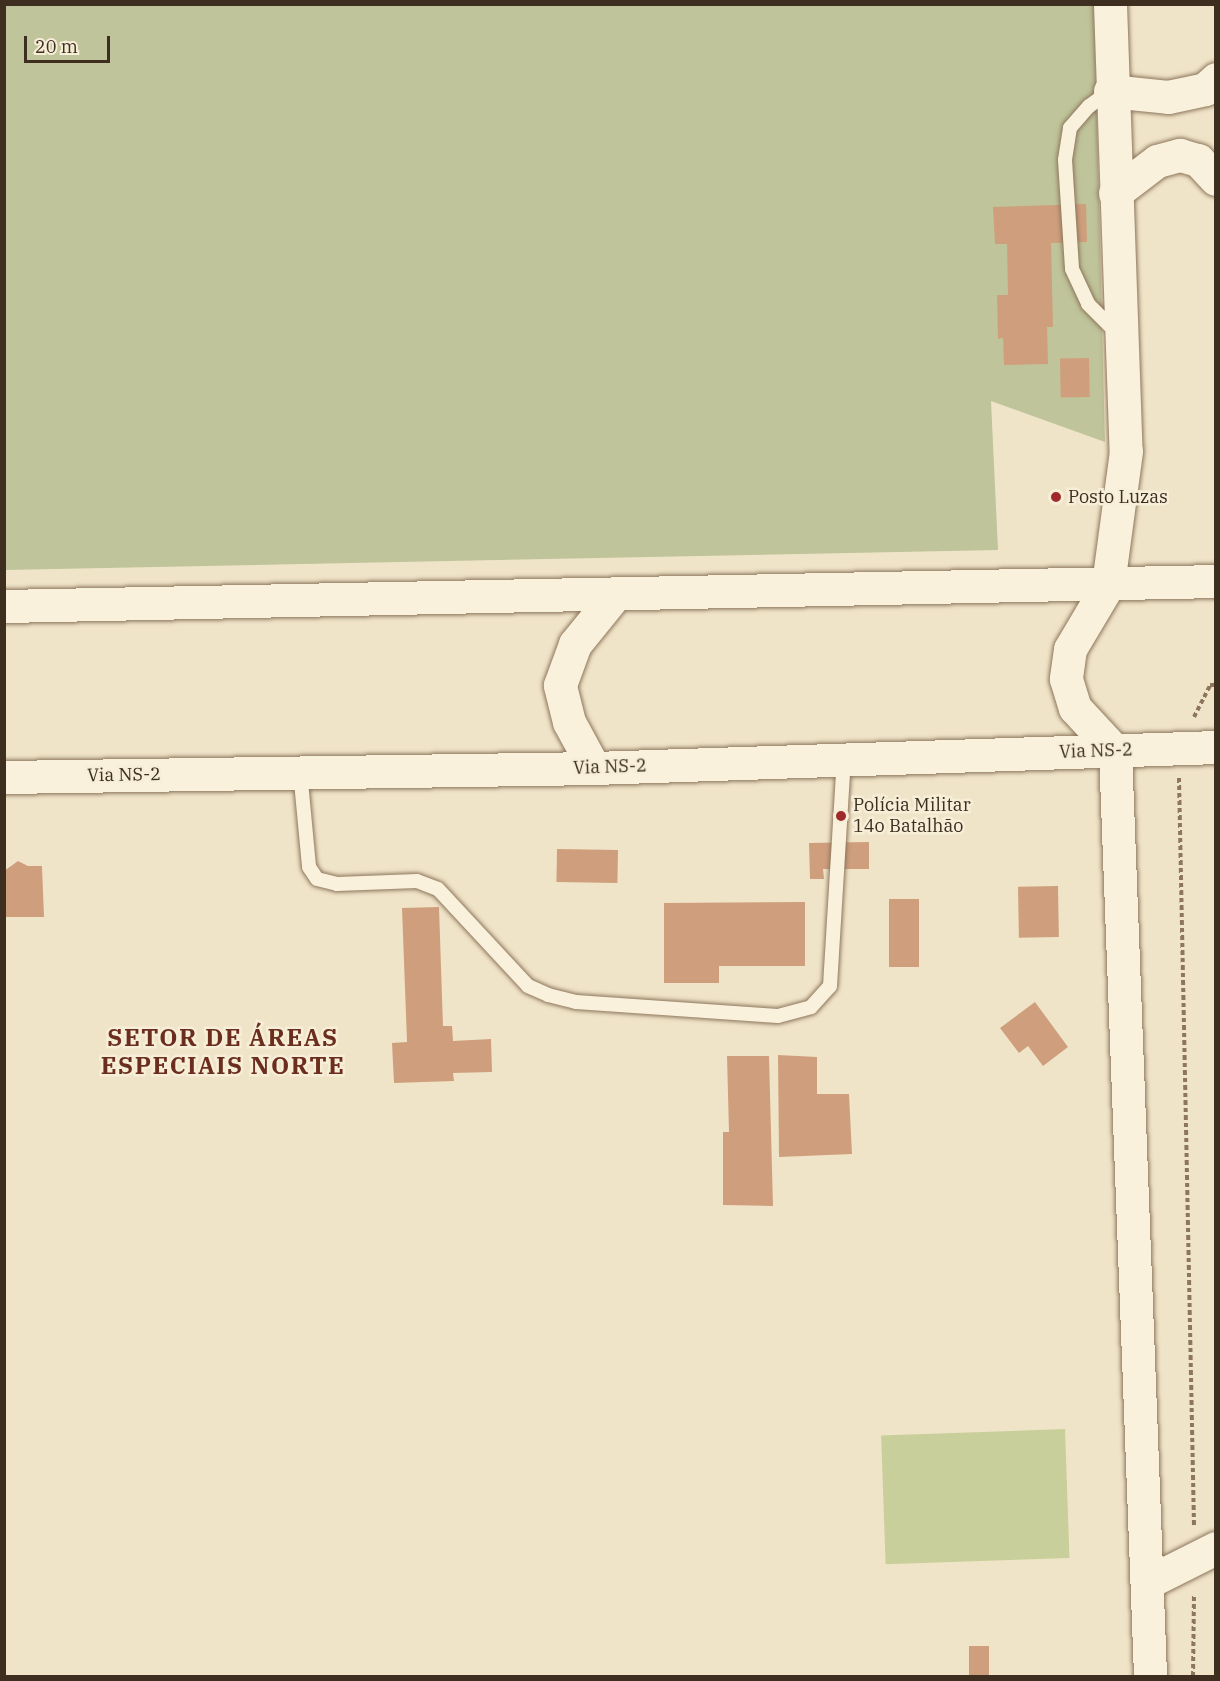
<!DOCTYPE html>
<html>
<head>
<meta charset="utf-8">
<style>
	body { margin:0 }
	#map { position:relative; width:1220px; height:1681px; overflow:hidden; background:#f0e4c8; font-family:"IBM Plex Serif",serif }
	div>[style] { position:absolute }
	.green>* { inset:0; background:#c9cf9b; transform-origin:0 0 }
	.cemetery>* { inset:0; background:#bfc49a }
	.building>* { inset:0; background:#cf9f7d; transform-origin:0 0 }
	.path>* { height:4px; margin-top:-2px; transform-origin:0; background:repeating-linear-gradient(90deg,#8d765c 0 4.5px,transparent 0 7.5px) }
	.roads { filter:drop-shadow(0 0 2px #8d765c) drop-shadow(0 0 2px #8d765c) }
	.lane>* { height:14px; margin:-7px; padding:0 7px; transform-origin:7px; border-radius:7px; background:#faf1dc }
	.secondary>* { height:33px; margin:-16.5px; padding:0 16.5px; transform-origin:16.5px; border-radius:16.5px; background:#faf1dc }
	.dots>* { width:16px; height:16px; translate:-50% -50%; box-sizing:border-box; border:3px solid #f7eed8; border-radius:50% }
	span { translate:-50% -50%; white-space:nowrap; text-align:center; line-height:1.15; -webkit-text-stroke:5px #f7eed8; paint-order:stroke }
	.poi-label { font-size:18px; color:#3d2e20 }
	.left { translate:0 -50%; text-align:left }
	.street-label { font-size:18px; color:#3d2e20 }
	.district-label { font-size:24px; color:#6b2e1e; font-weight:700; letter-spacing:1.5px }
	.frame { position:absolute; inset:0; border:6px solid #3d2e20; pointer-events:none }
	.scale { position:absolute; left:24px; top:36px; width:86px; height:27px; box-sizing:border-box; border:3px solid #3d2e20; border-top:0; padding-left:8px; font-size:18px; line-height:21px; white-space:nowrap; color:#3d2e20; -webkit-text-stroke:4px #f7eed8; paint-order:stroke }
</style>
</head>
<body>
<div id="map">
	<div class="green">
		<i style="left:1065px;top:1429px;width:129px;height:184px;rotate:88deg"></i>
	</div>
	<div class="cemetery">
		<i style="clip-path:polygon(4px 5px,1094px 5px,1105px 442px,991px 401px,998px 550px,5px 570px)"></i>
	</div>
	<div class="building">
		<i style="clip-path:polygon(1086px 204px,1087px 242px,1051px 243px,1053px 327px,1047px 327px,1048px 364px,1004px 365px,1003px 338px,998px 339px,997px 295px,1008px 295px,1007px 244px,995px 244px,993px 207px)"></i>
		<i style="left:1089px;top:358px;width:39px;height:29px;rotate:89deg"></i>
		<i style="clip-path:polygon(869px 842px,869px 869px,823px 869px,824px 879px,810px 879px,809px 843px)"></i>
		<i style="left:557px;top:849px;width:61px;height:33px;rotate:1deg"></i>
		<i style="clip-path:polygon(18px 861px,28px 866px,42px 866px,44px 917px,6px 917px,4px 871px)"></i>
		<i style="left:1058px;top:886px;width:51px;height:40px;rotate:89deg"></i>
		<i style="left:889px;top:899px;width:30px;height:68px"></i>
		<i style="clip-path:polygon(805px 902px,805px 966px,719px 966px,719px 983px,664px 983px,664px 903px)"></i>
		<i style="clip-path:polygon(439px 907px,443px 1026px,452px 1026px,453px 1041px,491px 1039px,492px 1072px,453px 1073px,454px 1081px,394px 1083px,392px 1043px,407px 1042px,402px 908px)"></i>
		<i style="clip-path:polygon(1035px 1002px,1068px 1047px,1043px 1066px,1028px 1046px,1019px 1053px,1000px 1028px)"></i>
		<i style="clip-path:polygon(778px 1055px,817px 1057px,817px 1094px,849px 1094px,852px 1154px,779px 1157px)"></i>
		<i style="clip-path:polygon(727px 1056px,769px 1056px,773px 1206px,723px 1205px,723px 1132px,729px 1132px)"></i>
		<i style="left:969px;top:1646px;width:20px;height:30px"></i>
	</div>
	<div class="path">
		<i style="left:1194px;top:717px;width:36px;rotate:-63deg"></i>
		<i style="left:1210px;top:685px;width:6px"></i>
		<i style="left:1179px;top:778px;width:748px;rotate:88.85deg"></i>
		<i style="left:1193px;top:1676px;width:82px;rotate:-89.3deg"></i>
	</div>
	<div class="roads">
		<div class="lane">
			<i style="left:1110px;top:91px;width:26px;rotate:144deg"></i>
			<i style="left:1089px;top:106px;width:29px;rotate:131deg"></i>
			<i style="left:1070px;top:128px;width:32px;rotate:99deg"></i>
			<i style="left:1065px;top:160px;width:109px;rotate:86.3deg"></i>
			<i style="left:1072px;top:269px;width:38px;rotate:65deg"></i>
			<i style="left:1088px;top:304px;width:41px;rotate:45deg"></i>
			<i style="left:300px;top:771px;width:96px;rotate:84.6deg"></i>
			<i style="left:309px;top:867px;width:14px;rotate:56deg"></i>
			<i style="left:317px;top:879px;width:21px;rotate:14deg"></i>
			<i style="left:337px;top:884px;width:80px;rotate:-2.1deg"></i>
			<i style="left:417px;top:881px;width:22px;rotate:21deg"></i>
			<i style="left:438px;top:889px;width:132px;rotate:47.1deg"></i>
			<i style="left:528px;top:986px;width:22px;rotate:24deg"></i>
			<i style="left:548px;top:995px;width:29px;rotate:14deg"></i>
			<i style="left:576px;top:1002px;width:202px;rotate:4deg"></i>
			<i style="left:778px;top:1016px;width:34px;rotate:-15deg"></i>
			<i style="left:811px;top:1007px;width:28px;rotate:-48deg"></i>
			<i style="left:830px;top:986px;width:227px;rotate:-86.5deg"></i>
		</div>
		<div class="secondary">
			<i style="left:1110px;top:4px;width:447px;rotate:88deg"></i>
			<i style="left:1126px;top:451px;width:135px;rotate:97.7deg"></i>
			<i style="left:1108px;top:585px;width:74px;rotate:120.7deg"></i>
			<i style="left:1070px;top:649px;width:30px;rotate:98deg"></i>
			<i style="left:1066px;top:679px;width:30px;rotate:73deg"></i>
			<i style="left:1075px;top:708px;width:59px;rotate:47.1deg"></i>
			<i style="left:1115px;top:751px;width:926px;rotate:87.83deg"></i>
			<i style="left:1110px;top:91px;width:58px;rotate:5.9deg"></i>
			<i style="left:1168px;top:97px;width:38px;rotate:-12deg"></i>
			<i style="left:1205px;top:89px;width:15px;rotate:-42deg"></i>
			<i style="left:1115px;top:193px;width:53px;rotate:-37.3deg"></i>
			<i style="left:1157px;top:161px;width:24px;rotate:-15deg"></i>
			<i style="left:1180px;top:155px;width:19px;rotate:16deg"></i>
			<i style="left:1198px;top:160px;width:26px;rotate:47deg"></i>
			<i style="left:4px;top:606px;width:1212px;rotate:-1.18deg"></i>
			<i style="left:594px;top:768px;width:52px;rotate:-118.5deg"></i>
			<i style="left:569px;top:722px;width:38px;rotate:-104deg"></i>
			<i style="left:560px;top:685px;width:44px;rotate:-69.9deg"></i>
			<i style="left:575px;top:644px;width:62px;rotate:-50.9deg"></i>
			<i style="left:4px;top:777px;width:590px;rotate:-0.87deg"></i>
			<i style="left:594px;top:768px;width:622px;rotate:-1.93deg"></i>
			<i style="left:1148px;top:1582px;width:76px;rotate:-26.6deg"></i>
		</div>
	</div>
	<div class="dots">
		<i style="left:1056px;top:497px;background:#9e2a2b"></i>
		<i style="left:841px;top:816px;background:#9e2a2b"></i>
	</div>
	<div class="poi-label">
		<span class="left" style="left:1068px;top:497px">Posto Luzas</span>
		<span class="left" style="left:853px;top:816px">Polícia Militar<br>14o Batalhão</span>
	</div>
	<div class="street-label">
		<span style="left:1096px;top:751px;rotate:-2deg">Via NS-2</span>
		<span style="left:610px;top:767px;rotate:-2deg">Via NS-2</span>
		<span style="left:124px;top:775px;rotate:-1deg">Via NS-2</span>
	</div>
	<div class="district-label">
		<span style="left:223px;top:1052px">SETOR DE ÁREAS<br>ESPECIAIS NORTE</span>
	</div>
	<div class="frame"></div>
	<div class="scale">20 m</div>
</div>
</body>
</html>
